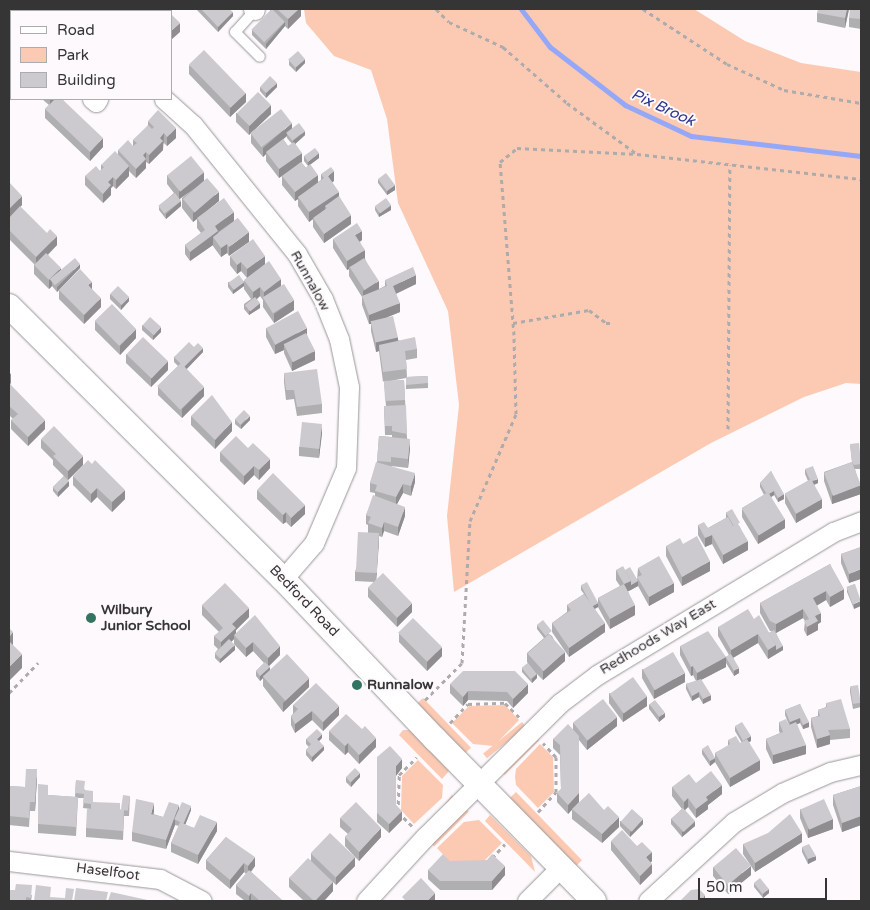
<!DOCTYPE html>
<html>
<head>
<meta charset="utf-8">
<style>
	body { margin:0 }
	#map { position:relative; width:870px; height:910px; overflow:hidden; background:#fdf9fc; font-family:"Varela Round",sans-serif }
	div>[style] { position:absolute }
	.green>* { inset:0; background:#fccab3; transform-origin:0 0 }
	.stream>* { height:5px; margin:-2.5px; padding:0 2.5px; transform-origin:2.5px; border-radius:2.5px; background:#95a8f7 }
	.path>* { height:3px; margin-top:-1.5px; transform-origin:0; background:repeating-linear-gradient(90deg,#aeabad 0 4px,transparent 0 8px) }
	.roads { filter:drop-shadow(0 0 1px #999698) drop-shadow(0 0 1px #999698) }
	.service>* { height:10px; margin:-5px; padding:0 5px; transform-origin:5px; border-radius:5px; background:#fff }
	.minor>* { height:19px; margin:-9.5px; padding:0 9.5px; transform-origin:9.5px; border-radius:9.5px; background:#fff }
	.tertiary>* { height:24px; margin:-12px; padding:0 12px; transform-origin:12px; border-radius:12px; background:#fff }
	.wall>* { inset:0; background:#afaeb1; transform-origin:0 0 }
	.shaded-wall>* { inset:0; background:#8f8d90 }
	.building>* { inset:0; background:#cccace; transform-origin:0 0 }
	.dots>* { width:14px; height:14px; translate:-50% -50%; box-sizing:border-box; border:2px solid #fdf9fc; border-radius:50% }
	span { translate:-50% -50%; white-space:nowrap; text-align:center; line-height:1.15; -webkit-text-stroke:4px #fdf9fc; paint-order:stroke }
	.street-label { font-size:14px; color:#363536 }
	.poi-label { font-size:14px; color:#363536; font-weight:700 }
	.left { translate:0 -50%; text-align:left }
	.water-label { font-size:15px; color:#2d358e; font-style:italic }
	.frame { position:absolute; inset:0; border:10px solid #363536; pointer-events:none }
	.legend { position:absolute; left:10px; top:10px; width:162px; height:90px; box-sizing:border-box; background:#fdf9fc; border:1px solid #adabad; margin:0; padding:6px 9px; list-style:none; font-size:15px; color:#363536 }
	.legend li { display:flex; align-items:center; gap:10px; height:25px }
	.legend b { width:25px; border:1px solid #adabad }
	.scale { position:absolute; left:698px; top:878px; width:129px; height:22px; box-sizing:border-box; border:2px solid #363536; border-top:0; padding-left:6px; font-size:15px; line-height:18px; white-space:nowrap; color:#363536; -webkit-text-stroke:4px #fdf9fc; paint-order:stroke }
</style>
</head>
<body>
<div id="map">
	<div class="green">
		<i style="clip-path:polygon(304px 9px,694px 9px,745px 41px,801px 63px,861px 72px,861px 384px,846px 383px,804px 397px,711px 443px,454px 592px,447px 516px,459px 405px,448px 311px,398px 203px,387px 119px,371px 70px,334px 56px,306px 23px)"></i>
		<i style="left:423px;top:698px;width:69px;height:8px;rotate:46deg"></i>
		<i style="clip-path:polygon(505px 705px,519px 720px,494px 746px,473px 744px,452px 723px,469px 706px)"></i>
		<i style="left:522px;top:722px;width:6px;height:50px;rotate:51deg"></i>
		<i style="clip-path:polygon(403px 730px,410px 730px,449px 771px,442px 779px,399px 735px)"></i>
		<i style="left:535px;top:736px;width:6px;height:49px;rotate:45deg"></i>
		<i style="clip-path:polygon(540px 744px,553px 757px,554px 792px,538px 808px,516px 785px,515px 777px,516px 769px)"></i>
		<i style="clip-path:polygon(418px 760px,443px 785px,442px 798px,414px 824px,401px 810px,402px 776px)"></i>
		<i style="left:516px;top:792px;width:95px;height:9px;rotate:46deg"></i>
		<i style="left:452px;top:795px;width:5px;height:48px;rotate:37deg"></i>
		<i style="left:466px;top:809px;width:4px;height:49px;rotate:45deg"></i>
		<i style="clip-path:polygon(490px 815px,531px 856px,535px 872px,485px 821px)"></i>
		<i style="clip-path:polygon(479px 820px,502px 843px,483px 862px,452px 864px,437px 848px,464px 822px)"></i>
	</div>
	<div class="stream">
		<i style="left:521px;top:9px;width:48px;rotate:52.7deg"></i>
		<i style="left:550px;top:47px;width:95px;rotate:37.7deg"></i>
		<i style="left:625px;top:105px;width:73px;rotate:25.2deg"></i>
		<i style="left:691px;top:136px;width:171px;rotate:6.7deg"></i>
	</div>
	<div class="path">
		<i style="left:436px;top:9px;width:18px;rotate:45deg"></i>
		<i style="left:449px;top:22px;width:60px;rotate:24.8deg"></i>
		<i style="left:503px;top:47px;width:85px;rotate:41.2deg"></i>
		<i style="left:567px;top:103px;width:87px;rotate:36.1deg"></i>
		<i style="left:637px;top:154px;width:225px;rotate:6.4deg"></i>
		<i style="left:643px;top:9px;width:100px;rotate:33.2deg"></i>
		<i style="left:727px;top:64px;width:63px;rotate:24.5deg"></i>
		<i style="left:784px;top:90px;width:78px;rotate:9.6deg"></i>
		<i style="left:513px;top:323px;width:77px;rotate:-9.7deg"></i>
		<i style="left:589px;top:310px;width:21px;rotate:37deg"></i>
		<i style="left:606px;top:323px;width:8px"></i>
		<i style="left:728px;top:429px;width:264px;rotate:-89.6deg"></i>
		<i style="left:9px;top:693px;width:42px;rotate:-46deg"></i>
		<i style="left:425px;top:700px;width:52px;rotate:-45deg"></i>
		<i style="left:462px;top:663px;width:142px;rotate:-86.8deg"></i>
		<i style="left:470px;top:521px;width:116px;rotate:-66.7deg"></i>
		<i style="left:516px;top:414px;width:79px;rotate:-91.5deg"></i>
		<i style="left:514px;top:335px;width:174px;rotate:-94.6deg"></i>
		<i style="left:500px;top:162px;width:22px;rotate:-39deg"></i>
		<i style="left:517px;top:148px;width:120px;rotate:2.9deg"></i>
		<i style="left:450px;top:723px;width:26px;rotate:-47deg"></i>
		<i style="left:468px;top:704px;width:37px;rotate:-2deg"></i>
		<i style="left:505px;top:703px;width:23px;rotate:45deg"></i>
		<i style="left:538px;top:812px;width:27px;rotate:-48deg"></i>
		<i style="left:556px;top:792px;width:35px;rotate:-90deg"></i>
		<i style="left:556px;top:757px;width:19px;rotate:-133deg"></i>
		<i style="left:412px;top:826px;width:20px;rotate:-135deg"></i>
		<i style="left:398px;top:812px;width:37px;rotate:-88deg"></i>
		<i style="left:399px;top:775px;width:25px;rotate:-45deg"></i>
		<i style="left:492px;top:858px;width:19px;rotate:-47deg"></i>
	</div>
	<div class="roads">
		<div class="service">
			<i style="left:256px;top:9px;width:31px;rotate:132deg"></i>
			<i style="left:235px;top:32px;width:35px;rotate:45deg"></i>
		</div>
		<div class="minor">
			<i style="left:52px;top:9px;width:4px;rotate:34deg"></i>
			<i style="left:253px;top:9px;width:2px;rotate:27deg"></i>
			<i style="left:92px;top:99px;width:5px;rotate:37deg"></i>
			<i style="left:96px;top:102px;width:4px;rotate:-56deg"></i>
			<i style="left:164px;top:99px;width:39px;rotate:42deg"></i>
			<i style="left:193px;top:125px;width:166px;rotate:51.1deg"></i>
			<i style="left:297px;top:254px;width:52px;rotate:60deg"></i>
			<i style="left:323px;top:299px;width:43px;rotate:68.2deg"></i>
			<i style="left:339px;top:339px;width:49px;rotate:78.2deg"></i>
			<i style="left:349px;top:387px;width:81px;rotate:92.1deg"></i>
			<i style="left:346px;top:468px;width:82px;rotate:113.1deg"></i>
			<i style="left:314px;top:543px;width:48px;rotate:130.7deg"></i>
			<i style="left:9px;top:861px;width:152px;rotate:6.8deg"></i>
			<i style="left:160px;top:879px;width:47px;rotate:27.6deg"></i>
			<i style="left:366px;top:901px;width:86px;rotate:-47.4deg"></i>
			<i style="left:424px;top:838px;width:192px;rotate:-44.8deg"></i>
			<i style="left:560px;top:703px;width:46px;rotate:-37.1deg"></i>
			<i style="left:597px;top:675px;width:276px;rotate:-31.2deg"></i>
			<i style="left:833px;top:532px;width:30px;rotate:-21deg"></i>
			<i style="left:527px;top:901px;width:47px;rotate:-45deg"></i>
			<i style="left:648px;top:901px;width:117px;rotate:-42.6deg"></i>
			<i style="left:734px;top:822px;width:56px;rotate:-31.1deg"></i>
			<i style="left:782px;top:793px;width:52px;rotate:-23.6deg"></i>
			<i style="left:830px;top:772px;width:32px;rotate:-13deg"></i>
		</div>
		<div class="tertiary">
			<i style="left:9px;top:306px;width:387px;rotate:44.9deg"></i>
			<i style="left:283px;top:579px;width:221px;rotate:46.5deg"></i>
			<i style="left:435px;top:739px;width:227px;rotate:45.5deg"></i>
		</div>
	</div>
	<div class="wall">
		<i style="left:84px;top:9px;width:36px;height:4px"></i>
		<i style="clip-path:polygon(196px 9px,229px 9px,233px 16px,218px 32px)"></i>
		<i style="clip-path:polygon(270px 9px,301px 9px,301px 16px,288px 29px,285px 26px,266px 49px,252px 35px,252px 30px,270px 11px)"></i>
		<i style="clip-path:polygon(849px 9px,845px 28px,817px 22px,817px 13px)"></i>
		<i style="clip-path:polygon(861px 9px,861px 29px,849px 27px,849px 18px)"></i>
		<i style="clip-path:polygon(289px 60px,305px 63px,296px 72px,289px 65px)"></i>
		<i style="clip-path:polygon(189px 65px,246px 102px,230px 117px,189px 74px)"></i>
		<i style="clip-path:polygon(260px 87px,277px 87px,266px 98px,260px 91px)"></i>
		<i style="clip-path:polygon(42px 99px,62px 99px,103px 147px,90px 161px,45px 118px,45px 109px,49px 105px)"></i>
		<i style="clip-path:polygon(236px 113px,271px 114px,249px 135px,236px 122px)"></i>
		<i style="clip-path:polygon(148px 121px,176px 138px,167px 146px,164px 143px,163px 144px,163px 150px,149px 164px,146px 162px,146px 168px,136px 178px,129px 171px,129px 176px,116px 189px,113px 186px,111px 188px,111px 195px,103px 203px,85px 185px,85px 176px,100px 171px,101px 170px,101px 165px,118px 155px,118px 150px,133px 146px,133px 140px,148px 126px)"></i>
		<i style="clip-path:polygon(evenodd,292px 129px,305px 135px,295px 144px,301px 162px,306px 168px,308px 166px,304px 161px,304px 156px,319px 158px,310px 165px,318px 182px,321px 180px,321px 174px,334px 181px,332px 182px,351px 224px,324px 243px,313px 227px,313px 219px,309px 222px,298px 206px,298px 199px,295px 201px,282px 185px,282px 176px,279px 178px,266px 161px,266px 154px,263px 157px,251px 143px,251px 134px,292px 129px,287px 136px,287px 138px,292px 144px,288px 146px,283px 139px,287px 136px)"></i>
		<i style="clip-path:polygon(167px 175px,204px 180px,219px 201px,208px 210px,234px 221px,218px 233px,238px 218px,229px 256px,227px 253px,221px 257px,213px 246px,213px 245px,190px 261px,185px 254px,185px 245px,201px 233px,197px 228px,197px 219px,193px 222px,182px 208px,182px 198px,192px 190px,180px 199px,181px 206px,166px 219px,159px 210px,159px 206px,174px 193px,167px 184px)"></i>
		<i style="clip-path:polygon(378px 179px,395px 190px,387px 195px,378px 183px)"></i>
		<i style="clip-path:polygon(9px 182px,22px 205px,20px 207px,57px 245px,48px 255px,61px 273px,80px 268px,57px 292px,52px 286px,49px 289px,34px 274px,34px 264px,9px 239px)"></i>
		<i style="clip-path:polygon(375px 206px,391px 210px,379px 217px,375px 210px)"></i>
		<i style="clip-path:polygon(333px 239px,362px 240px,360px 242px,365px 259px,379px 289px,385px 286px,385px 280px,416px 284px,396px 294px,400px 312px,387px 317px,398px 340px,417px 349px,417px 358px,406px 360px,407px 377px,428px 376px,428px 388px,406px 389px,406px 378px,390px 381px,404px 380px,407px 438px,410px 448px,408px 468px,391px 466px,415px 482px,411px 496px,403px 493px,397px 504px,405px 516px,398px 536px,384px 531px,382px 537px,379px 536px,376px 580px,412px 612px,397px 627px,368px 597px,368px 588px,374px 582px,355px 581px,355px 572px,368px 532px,368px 525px,366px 524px,366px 515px,375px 496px,375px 493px,370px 492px,370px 483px,377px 462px,379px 436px,392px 437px,392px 435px,385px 435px,384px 406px,386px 406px,384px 381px,383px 382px,379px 351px,376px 352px,371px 331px,371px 324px,369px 324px,362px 305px,362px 297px,349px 276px,349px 269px,347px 270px,333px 248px)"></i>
		<i style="clip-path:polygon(230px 256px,265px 264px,281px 286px,294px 310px,274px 323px,263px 307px,263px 300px,260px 296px,257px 299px,260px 308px,249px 315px,244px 309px,244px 304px,251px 299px,244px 289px,244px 286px,233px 294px,228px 287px,228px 282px,244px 281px,247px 278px,241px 271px,237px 274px,230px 265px)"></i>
		<i style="clip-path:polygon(92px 289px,101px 307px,84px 324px,59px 299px,59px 290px)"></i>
		<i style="clip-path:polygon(110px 294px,129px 301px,121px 310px,110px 299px)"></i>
		<i style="clip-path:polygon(95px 321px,136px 338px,120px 355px,95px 330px)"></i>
		<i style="clip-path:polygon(142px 325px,161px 332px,153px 340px,142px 330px)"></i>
		<i style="clip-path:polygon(266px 328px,307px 335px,315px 360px,292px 371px,284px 353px,284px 350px,275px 354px,266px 337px)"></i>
		<i style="clip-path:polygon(194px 347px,203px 352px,186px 369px,204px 396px,182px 418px,158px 395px,158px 386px,178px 366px,174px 362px,174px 357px)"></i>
		<i style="clip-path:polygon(126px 354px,168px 370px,151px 387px,126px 363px)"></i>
		<i style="clip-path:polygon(9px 371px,11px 383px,10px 384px,45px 429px,28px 446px,11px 429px,11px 420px,13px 419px,9px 415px)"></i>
		<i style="clip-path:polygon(284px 373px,322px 404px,322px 413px,297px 416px,294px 399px,286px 400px,284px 382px)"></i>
		<i style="clip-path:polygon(191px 416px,232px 431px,215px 449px,191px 425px)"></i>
		<i style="clip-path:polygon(235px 419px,250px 420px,241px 429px,235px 424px)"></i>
		<i style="clip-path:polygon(322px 433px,319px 458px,299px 456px,299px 447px)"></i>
		<i style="clip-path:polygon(41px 439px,83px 465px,68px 480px,69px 486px,58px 497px,53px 491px,53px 487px,64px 476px,53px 465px,53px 460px,41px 448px)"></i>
		<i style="clip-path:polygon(850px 444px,861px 462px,861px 469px,855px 469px,861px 494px,832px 504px,824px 481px,824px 472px,852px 462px)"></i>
		<i style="clip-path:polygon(248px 448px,270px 468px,259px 480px,254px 475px,244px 485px,220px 461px,220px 452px)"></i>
		<i style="clip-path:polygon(805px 469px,818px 483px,814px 485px,822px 508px,796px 523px,785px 503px,785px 494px,808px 481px,805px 474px)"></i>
		<i style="clip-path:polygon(771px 471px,784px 499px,778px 502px,774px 495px,771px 497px,785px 528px,758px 544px,742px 517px,742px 508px,764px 495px,760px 487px,760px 483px)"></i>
		<i style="clip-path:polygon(73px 476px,125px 499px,112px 512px,97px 497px,91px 503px,73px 485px)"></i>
		<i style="clip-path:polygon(257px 490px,305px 514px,291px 527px,286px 522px,283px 524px,257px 499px)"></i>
		<i style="clip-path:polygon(726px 512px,740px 527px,748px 550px,723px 564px,712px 544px,705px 547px,698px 535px,698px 525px,708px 528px,726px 518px)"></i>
		<i style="clip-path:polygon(683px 544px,710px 571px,682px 586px,666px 556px,666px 546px)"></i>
		<i style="clip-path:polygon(861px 547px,849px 583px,841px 563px,841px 554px)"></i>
		<i style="clip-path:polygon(830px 564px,844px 599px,830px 607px,826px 600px,817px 605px,821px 622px,818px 624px,818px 630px,807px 636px,804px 630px,805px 621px,803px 618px,776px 633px,783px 650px,768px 659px,758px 643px,733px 658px,739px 673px,734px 676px,726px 663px,726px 667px,701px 680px,711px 700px,703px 704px,699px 697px,692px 701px,686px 689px,686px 684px,696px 681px,693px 675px,691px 676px,680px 655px,680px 646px,726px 657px,729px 655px,718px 636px,718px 627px,754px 619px,769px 633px,772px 631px,770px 631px,760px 613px,760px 603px)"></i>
		<i style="clip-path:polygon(638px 568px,674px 592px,649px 606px,638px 586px,628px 591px,635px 615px,610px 629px,598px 607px,595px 609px,605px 632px,569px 657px,552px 632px,552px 623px,567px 612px,567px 605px,584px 594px,581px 590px,581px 585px,598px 603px,598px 598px,620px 586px,616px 580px,616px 570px,625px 570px,637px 581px)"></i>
		<i style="clip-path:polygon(855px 584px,854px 609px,847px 592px,847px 587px)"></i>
		<i style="clip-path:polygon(202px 605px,249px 617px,236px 630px,236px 633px,280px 655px,269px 666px,270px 670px,309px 687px,283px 712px,263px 686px,263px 678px,260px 681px,256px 676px,256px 671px,264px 663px,253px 651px,246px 657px,234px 644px,234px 639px,231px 642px,235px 650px,220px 663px,215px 658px,215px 653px,218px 649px,214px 645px,214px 636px,219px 632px,202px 615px)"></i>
		<i style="clip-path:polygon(537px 625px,552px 636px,565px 661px,543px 680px,537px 674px,537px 678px,532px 683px,522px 672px,522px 668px,528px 663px,527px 662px,527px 653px,544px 638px,537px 629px)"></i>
		<i style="clip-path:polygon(399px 633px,442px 656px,427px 671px,399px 642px)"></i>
		<i style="clip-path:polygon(642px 669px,685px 682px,654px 699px,642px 678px)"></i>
		<i style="clip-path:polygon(450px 684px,528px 693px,513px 708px,507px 701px,468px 700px,463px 706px,450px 693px)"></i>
		<i style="clip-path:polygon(850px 687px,861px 700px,861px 717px,861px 707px,853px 709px,850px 692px)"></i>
		<i style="clip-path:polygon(609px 693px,647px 706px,623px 722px,609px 703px)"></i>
		<i style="clip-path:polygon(826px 703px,850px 729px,850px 738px,830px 740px,830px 744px,817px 748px,811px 727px,811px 718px,818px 716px,818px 710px,826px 707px)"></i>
		<i style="clip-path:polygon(649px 704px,665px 717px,659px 722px,649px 709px)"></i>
		<i style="clip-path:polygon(800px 704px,809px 727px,803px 729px,800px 723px,797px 724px,806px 754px,773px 764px,766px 749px,766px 739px,780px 733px,779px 731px,779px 722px,789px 725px,785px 715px,785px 710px)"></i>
		<i style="clip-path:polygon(293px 705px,339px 715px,323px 731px,312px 720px,295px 733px,291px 725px,291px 716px,293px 714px)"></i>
		<i style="clip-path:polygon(573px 723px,617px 726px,587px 750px,579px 740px,579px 802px,568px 814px,557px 802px,557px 793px,561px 789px,560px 755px,553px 748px,553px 739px,573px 729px)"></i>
		<i style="clip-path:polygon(735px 726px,751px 741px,749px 742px,760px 770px,730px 787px,715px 762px,715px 753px,728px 746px,728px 740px,740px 743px,742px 743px,735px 731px)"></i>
		<i style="clip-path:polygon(329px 731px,376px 747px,359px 764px,348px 752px,345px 755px,329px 740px)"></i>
		<i style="clip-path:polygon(322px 738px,319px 741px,324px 750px,312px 762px,306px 755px,306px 750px,309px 747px,306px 744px,306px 739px)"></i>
		<i style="clip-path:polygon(702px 749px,715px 762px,710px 766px,702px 754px)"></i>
		<i style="clip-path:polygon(377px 757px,402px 768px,396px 775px,396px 805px,402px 820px,389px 833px,377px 822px)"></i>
		<i style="clip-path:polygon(346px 777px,360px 777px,351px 787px,346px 782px)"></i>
		<i style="clip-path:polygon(37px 778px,35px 811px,30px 811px,29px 827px,9px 825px,9px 786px,25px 787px)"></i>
		<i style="clip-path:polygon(76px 780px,85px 790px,93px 802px,122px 810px,130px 796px,129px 816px,124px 816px,123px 840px,86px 837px,86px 828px,91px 809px,83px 808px,84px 798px,78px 798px,76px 836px,38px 833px,38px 784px,48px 795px,75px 797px)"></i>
		<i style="clip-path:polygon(696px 783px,722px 794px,708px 805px,708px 809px,696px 818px,688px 807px,685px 810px,695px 826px,682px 837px,671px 824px,671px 819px,682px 809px,672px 796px,672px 787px)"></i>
		<i style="clip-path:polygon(861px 786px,861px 825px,842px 832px,833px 805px,833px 795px)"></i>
		<i style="clip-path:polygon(572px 809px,619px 827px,602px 843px,572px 819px)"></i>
		<i style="clip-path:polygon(800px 809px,833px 829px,808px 838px,800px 818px)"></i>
		<i style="clip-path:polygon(179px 810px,191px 810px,185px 825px,194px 828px,217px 831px,198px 864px,171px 852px,171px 843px,179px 826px,175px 825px,166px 849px,132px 841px,132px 832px,154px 812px,153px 814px,163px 817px)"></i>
		<i style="clip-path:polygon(340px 818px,381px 837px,359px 861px,355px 857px,355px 866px,336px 885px,333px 882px,333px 891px,324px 901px,304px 901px,289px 887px,289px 878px,311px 860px,311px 853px,355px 857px,345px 846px,345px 837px,348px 834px,340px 827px)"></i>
		<i style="clip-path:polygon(620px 821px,643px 824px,630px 837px,620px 826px)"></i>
		<i style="clip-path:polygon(226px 837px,255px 866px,251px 872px,283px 901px,245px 901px,236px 894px,236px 885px,246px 874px,244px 872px,230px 889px,206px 869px,206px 860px)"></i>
		<i style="clip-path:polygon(611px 841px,652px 861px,651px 862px,652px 873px,640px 885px,611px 850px)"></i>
		<i style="clip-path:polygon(802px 842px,755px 872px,743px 854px,743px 844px)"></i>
		<i style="clip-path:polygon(802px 847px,816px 860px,808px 864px,802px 852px)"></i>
		<i style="clip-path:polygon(450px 861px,505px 875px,492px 890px,440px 890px,428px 879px,428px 870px)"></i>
		<i style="clip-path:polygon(713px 867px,751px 875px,728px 894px,713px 876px)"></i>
		<i style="clip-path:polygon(754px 883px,769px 893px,763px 898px,754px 887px)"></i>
		<i style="clip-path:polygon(32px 895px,31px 901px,9px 901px)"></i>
	</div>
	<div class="shaded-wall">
		<i style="clip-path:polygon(299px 9px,301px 9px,301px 16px,288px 29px,288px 19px)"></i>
		<i style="clip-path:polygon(847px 9px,849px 9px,845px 28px,845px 18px)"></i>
		<i style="clip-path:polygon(233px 12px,233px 16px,218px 32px,218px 27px)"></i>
		<i style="clip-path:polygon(285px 22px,285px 26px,266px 49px,266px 44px)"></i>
		<i style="clip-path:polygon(180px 23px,180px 32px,171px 40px,171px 31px)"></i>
		<i style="clip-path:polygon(11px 46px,11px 55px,9px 58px,9px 48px)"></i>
		<i style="clip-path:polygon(305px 59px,305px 63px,296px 72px,296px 67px)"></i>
		<i style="clip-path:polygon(277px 83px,277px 87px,266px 98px,266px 93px)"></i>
		<i style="clip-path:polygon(246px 93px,246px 102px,230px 117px,230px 107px)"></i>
		<i style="clip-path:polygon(50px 99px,57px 99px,50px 106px)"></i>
		<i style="clip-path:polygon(271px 105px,271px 114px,249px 135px,249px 126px)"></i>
		<i style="clip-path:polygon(292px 123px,292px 132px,287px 134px,287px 136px,267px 153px,266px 152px,266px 154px,263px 157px,263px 148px)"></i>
		<i style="clip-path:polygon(176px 128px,176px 138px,167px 146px,167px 137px)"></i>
		<i style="clip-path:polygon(305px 131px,305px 135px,293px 146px,293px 141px)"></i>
		<i style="clip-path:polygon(164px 133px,163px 150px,149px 164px,149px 155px,160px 138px)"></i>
		<i style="clip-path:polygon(103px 138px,103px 147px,90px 161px,90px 152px)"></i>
		<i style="clip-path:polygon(146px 152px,146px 168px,136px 178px,136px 169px,143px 155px)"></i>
		<i style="clip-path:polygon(302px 153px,302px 162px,279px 178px,279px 169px)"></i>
		<i style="clip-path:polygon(319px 153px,319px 158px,308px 166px,308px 162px)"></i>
		<i style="clip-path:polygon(129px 166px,129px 176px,116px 189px,116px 180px)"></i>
		<i style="clip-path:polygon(334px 171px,334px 181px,328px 185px,328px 176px)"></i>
		<i style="clip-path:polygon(204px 172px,204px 182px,179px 199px,179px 190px)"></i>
		<i style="clip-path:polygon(318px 175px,318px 184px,298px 197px,298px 199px,295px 201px,295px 192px)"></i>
		<i style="clip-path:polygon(113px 177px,113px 186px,111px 188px,111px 195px,103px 203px,103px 194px,108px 182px)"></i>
		<i style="clip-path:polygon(395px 185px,395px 190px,387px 195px,387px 191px)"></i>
		<i style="clip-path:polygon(219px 192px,219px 201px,193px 222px,193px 213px)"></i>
		<i style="clip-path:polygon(339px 192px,339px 201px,325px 206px,325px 210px,309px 222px,309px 212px)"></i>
		<i style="clip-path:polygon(22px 196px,22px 205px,9px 218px,9px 209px)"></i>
		<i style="clip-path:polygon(181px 201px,181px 206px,166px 219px,166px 214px)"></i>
		<i style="clip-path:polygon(391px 205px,391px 210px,379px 217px,379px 213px)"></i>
		<i style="clip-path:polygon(234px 212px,234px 221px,218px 232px,218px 240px,213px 237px,213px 245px,190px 261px,190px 252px,215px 226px)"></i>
		<i style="clip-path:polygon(351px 215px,351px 224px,324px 243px,324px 234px)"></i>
		<i style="clip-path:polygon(362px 231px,362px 240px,355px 244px,355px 235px)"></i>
		<i style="clip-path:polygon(249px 232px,249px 242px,229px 256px,229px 247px)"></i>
		<i style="clip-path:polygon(57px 236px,57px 245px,36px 266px,36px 257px)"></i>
		<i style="clip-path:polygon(227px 244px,227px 253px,221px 257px,221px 248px)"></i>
		<i style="clip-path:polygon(365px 250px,365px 259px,349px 267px,349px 269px,347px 270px,347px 261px)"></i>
		<i style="clip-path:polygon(265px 256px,265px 265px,247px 279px,247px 269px)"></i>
		<i style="clip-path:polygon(241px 262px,241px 271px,237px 274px,237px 265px)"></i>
		<i style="clip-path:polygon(80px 264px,80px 268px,57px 292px,57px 287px)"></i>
		<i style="clip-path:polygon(61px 268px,61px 277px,52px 282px,52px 286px,49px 289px,49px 280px)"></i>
		<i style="clip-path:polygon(416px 275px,416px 284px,393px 295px,393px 286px)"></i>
		<i style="clip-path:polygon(281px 279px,281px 288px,264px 299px,264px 292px)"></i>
		<i style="clip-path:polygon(379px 281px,379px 290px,363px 300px,363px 291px)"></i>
		<i style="clip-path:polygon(92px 282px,92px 291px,88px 285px)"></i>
		<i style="clip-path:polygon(244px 282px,244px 286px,233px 294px,233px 289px)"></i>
		<i style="clip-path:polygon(260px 287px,260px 296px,253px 302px,253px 292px)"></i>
		<i style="clip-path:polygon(129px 297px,129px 301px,121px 310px,121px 305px)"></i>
		<i style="clip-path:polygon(101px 298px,101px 307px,84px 324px,84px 315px)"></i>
		<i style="clip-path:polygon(294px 300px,294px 310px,274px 323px,274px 314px)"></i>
		<i style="clip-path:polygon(260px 303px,260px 308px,249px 315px,249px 311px)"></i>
		<i style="clip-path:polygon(400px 303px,400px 312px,371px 324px,371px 321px,371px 324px,369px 324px,369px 315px)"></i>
		<i style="clip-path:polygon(161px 327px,161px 332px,153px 340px,153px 336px)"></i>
		<i style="clip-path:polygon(307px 328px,307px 338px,284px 344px,284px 350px,275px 354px,275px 345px)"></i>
		<i style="clip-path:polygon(136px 329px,136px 338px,120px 355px,120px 346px)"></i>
		<i style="clip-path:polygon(398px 337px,398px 346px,379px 345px,379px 351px,376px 352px,376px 342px)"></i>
		<i style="clip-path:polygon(203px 348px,203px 352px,184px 372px,184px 367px)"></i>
		<i style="clip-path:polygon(315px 351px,315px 360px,292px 371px,292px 362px)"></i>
		<i style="clip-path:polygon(168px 361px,168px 370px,151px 387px,151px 378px)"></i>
		<i style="clip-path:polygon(11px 373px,11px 383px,9px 385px,9px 376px)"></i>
		<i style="clip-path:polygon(204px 387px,204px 396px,182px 418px,182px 409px)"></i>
		<i style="clip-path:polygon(250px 416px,250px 420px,241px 429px,241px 425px)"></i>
		<i style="clip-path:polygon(45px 420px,45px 429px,28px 446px,28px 437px)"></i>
		<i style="clip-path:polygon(232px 422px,232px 431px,215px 449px,215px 440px)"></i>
		<i style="clip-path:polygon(322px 424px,322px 433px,319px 458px,319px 449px)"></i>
		<i style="clip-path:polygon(410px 439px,410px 448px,408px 468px,408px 459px)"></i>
		<i style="clip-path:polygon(83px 456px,83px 465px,68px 480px,68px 471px)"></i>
		<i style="clip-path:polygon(270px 459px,270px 468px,259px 480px,259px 470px)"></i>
		<i style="clip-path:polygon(254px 466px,254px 475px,244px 485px,244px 476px)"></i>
		<i style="clip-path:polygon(415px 473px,415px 482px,411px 496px,411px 486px)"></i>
		<i style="clip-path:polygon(818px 479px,818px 483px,811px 486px,811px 482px)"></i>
		<i style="clip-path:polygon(69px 481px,69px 486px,58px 497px,58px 492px)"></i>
		<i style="clip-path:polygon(403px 484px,403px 493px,396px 506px,396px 497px)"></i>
		<i style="clip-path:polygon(861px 485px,861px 494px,832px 504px,832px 495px)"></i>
		<i style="clip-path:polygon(97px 488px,97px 497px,91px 503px,91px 494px)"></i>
		<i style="clip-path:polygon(125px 490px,125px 499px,112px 512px,112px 502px)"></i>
		<i style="clip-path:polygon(774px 491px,774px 495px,767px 500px,767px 495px)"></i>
		<i style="clip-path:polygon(784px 494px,784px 499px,778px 502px,778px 498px)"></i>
		<i style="clip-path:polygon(822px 499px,822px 508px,796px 523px,796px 514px)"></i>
		<i style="clip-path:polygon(305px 505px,305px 514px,291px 527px,291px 518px)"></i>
		<i style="clip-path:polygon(405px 507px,405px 516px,398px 536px,398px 527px)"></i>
		<i style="clip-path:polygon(286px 512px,286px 522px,283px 524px,283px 515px)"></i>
		<i style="clip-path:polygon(785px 519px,785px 528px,758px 544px,758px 535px)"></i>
		<i style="clip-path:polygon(384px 522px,384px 531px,382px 537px,382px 528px)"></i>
		<i style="clip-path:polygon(379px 533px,379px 542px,376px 583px,376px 573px)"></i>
		<i style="clip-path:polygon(712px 535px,712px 544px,705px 547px,705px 538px)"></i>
		<i style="clip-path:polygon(748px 541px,748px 550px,723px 564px,723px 555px)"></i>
		<i style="clip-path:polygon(710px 561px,710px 571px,682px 586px,682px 577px)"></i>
		<i style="clip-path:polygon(861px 569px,861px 579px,849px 583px,849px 574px)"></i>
		<i style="clip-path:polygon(631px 581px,631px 590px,624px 593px,624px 584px)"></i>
		<i style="clip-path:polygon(638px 581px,638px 586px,631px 590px,631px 585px)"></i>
		<i style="clip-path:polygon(674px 583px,674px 592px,649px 606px,649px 597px)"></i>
		<i style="clip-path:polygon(844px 589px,844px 599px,830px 607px,830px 597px)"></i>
		<i style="clip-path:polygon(826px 591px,826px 600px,813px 608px,813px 598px)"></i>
		<i style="clip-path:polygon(861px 601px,861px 606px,854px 609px,854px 604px)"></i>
		<i style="clip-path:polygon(412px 603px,412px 612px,397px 627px,397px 618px)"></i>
		<i style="clip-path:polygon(598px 603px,598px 607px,592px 610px,592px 606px)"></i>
		<i style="clip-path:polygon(635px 605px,635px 615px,610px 629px,610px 619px)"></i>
		<i style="clip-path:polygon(249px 608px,249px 617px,236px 630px,236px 637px,234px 635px,234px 639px,221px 652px,221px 642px,232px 624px)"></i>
		<i style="clip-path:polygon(803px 609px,803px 618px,776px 633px,776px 624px)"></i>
		<i style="clip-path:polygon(821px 613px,821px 622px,818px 624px,818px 630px,807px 636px,807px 627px,815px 616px)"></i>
		<i style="clip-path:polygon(605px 623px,605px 632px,569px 657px,569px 648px)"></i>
		<i style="clip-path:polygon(13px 632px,13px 646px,9px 650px,9px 637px)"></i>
		<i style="clip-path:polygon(758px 634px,758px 643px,731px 659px,731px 650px)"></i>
		<i style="clip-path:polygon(253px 642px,253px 651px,246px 657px,246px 648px)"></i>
		<i style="clip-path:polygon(235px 645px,235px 650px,220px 663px,220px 659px)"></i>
		<i style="clip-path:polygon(776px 645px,783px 646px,783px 650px,768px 659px,768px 650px)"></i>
		<i style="clip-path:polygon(280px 646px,280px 655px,268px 667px,268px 658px)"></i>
		<i style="clip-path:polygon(442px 647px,442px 656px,427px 671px,427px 661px)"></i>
		<i style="clip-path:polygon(565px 652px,565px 661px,543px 680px,543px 671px)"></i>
		<i style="clip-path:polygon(22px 654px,22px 668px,9px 681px,9px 667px)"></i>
		<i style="clip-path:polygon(726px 657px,726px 667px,697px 682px,697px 673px)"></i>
		<i style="clip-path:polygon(693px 666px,693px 675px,691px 676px,691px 667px)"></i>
		<i style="clip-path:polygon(270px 667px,270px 672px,263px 676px,263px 678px,260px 681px,260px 676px)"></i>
		<i style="clip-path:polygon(739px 668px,739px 673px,734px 676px,734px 671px)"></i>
		<i style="clip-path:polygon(685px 673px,685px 682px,654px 699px,654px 690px)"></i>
		<i style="clip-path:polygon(537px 674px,537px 678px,532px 683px,532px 679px)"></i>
		<i style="clip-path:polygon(309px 678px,309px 687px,283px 712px,283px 703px)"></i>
		<i style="clip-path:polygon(528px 684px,528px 693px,513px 708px,513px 699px)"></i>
		<i style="clip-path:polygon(468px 691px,468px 700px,463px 706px,463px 697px)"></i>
		<i style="clip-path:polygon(699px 692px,699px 697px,692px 701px,692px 696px)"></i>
		<i style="clip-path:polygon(711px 695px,711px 700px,703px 704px,703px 699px)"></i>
		<i style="clip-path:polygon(647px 696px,647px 706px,623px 722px,623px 713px)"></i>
		<i style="clip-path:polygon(339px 706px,339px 715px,323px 731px,323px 722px)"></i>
		<i style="clip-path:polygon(312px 711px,312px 720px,295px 733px,295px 724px)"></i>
		<i style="clip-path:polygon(665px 713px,665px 717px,659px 722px,659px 717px)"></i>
		<i style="clip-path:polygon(617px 717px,617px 726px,587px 750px,587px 741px)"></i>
		<i style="clip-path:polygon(800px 718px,800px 723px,790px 727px,790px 722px)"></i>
		<i style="clip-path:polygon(809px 722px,809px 727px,803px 729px,803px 725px)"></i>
		<i style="clip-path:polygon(322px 734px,322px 738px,317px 743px,317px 739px)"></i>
		<i style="clip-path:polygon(830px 735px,830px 744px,817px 748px,817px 739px)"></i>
		<i style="clip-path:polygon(751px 736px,751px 741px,743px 745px,743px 741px)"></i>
		<i style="clip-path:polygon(376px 738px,376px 747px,359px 764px,359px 755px)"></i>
		<i style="clip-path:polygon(348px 743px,348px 752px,345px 755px,345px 746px)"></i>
		<i style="clip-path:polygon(806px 745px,806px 754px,773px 764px,773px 755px)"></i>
		<i style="clip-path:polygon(324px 746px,324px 750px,312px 762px,312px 757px)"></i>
		<i style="clip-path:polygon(715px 758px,715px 762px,710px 766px,710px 761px)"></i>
		<i style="clip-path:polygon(402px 759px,402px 768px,396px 776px,396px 766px)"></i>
		<i style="clip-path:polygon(760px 760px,760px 770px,730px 787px,730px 778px)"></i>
		<i style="clip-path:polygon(37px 769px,37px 778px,35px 811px,35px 802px)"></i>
		<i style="clip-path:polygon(360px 773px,360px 777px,351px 787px,351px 782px)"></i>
		<i style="clip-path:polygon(722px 785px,722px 794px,708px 805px,708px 809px,696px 818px,696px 809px,706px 797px)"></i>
		<i style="clip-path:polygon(579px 793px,579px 802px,568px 814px,568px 805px)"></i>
		<i style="clip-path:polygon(688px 798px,688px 807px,684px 811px,684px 802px)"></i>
		<i style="clip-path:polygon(154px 803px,154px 812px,151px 823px,151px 814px)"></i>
		<i style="clip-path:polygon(179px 805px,179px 815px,175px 820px,175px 825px,166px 849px,166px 840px)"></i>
		<i style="clip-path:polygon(191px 806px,191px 810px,184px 828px,184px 823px)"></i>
		<i style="clip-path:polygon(402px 811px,402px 820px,389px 833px,389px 824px)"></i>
		<i style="clip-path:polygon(861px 816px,861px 825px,842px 832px,842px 823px)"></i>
		<i style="clip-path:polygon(619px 817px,619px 827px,602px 843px,602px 834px)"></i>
		<i style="clip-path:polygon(643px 819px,643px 824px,630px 837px,630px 832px)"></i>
		<i style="clip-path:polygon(833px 819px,833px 829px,808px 838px,808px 829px)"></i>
		<i style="clip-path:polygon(695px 821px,695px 826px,682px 837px,682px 832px)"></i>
		<i style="clip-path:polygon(217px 822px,217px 831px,198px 864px,198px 855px)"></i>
		<i style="clip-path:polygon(381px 828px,381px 837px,359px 861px,359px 852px)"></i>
		<i style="clip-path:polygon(802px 833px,802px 842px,755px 872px,755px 863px)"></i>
		<i style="clip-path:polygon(652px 852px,652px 861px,646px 867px,646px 857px)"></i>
		<i style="clip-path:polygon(816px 856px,816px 860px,808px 864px,808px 859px)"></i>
		<i style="clip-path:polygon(255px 857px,255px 866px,248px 875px,248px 866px)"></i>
		<i style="clip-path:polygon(355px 857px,355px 866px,336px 885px,336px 876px)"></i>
		<i style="clip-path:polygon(244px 863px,244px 872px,230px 889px,230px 880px)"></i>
		<i style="clip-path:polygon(652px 864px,652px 873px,640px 885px,640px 876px)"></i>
		<i style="clip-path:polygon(505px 866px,505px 875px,492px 890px,492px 881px)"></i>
		<i style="clip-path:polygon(751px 866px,751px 875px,728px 894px,728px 885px)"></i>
		<i style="clip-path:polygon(333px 882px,333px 891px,324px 901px,315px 901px)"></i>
		<i style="clip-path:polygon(769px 889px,769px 893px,763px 898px,763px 894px)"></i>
		<i style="clip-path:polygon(251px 893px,251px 901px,249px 901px,249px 896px)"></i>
		<i style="clip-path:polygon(435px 893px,435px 901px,427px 901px)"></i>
		<i style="clip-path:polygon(705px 895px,705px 901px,701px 901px)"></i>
	</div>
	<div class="building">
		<i style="clip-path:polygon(14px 9px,27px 9px,30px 11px,12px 11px)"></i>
		<i style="clip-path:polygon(90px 9px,118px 9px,116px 11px,94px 11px)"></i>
		<i style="clip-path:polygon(156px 9px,166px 9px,168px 11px,153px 11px)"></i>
		<i style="clip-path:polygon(201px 9px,229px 9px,233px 12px,218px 27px)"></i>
		<i style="left:272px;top:9px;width:18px;height:29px;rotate:45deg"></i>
		<i style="clip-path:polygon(277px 9px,299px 9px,288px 19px)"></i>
		<i style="clip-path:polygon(818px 9px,847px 9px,845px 18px,817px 13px)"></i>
		<i style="clip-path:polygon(850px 9px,861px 9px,861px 19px,849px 18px)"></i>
		<i style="clip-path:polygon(171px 14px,180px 23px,171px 31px)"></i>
		<i style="clip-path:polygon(10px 17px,11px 19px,11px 46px,9px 48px,9px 18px)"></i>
		<i style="left:204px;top:50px;width:60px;height:21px;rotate:46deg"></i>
		<i style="left:298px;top:51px;width:11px;height:13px;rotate:49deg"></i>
		<i style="clip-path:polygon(270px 76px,277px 83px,266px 93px,260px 87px)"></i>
		<i style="left:258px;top:92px;width:18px;height:30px;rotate:45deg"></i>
		<i style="clip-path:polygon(55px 99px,62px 99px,103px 138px,90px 152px,45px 109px)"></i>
		<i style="left:281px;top:109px;width:18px;height:39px;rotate:52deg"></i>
		<i style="clip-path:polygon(158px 110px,176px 128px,167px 137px,164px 133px,160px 138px,163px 141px,149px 155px,146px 152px,143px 155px,146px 159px,136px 169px,118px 150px,128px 140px,133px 146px,137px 143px,133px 140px,148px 125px,152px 129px,154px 127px,148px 121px)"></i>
		<i style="left:299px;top:123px;width:10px;height:16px;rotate:53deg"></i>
		<i style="clip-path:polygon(283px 139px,288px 146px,294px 142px,302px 153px,279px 169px,266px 152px)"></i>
		<i style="clip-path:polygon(315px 148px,319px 153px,308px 162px,304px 156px)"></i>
		<i style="clip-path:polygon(115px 151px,129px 166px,116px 180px,113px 177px,108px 182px,111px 185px,103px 194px,85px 176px,96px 166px,100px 171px,104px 167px,101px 165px)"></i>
		<i style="left:191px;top:156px;width:21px;height:31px;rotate:51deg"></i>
		<i style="clip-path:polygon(301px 162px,306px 168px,310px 164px,318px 175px,295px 192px,282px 176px)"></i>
		<i style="clip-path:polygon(331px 167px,334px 171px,328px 176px,339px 192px,309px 212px,298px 197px,324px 178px,321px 174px)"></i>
		<i style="left:386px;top:173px;width:15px;height:10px;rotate:53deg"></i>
		<i style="left:207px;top:178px;width:18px;height:32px;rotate:49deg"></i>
		<i style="clip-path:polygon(9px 182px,22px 196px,9px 209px)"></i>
		<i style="left:175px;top:193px;width:10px;height:21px;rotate:53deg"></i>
		<i style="clip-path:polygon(339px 196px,351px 215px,324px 234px,313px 218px,327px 208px,325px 206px)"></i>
		<i style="clip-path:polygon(224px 198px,234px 212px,215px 226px,218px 231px,190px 252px,185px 245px,205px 230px,197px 218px)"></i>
		<i style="left:386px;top:198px;width:9px;height:14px;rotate:54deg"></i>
		<i style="clip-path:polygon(20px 206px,47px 233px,50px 229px,57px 236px,36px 257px,9px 230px,9px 218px)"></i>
		<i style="clip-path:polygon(238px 218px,249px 232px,229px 247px,227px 244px,221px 248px,213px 237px)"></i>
		<i style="clip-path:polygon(357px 223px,362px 231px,355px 235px,365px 250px,347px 261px,333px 239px)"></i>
		<i style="clip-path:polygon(253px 239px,265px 256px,247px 269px,241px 262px,237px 265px,230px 256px)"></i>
		<i style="left:46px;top:253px;width:21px;height:17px;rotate:45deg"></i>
		<i style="left:75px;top:258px;width:8px;height:33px;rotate:50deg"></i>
		<i style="left:364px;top:258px;width:27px;height:17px;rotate:57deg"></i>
		<i style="clip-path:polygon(269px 261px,281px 279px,264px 292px,260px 287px,253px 292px,244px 280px)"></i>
		<i style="clip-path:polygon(413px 267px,416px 275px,393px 286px,400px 303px,369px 315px,362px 296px,387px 286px,385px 280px)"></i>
		<i style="clip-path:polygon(80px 269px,92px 282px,88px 285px,101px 298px,84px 315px,59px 290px)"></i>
		<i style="left:239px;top:275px;width:9px;height:13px;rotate:54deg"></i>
		<i style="left:284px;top:284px;width:19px;height:25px;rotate:58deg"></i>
		<i style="left:118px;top:286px;width:16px;height:11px;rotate:45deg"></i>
		<i style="left:255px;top:297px;width:8px;height:13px;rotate:50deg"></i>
		<i style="left:112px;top:304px;width:35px;height:24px;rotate:46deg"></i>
		<i style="left:298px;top:311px;width:19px;height:36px;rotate:62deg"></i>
		<i style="left:393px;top:316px;width:22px;height:23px;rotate:77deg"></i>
		<i style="left:150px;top:317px;width:15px;height:11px;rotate:42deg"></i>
		<i style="left:306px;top:333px;width:20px;height:25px;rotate:63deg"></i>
		<i style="left:143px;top:337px;width:35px;height:24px;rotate:44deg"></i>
		<i style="clip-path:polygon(415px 337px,417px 349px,405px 351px,407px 369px,383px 372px,379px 345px)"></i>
		<i style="clip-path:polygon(189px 342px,194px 347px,198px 343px,203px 348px,184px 367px,174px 357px)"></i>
		<i style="left:181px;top:363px;width:33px;height:33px;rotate:46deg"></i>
		<i style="clip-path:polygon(317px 369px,322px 404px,297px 407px,294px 390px,286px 390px,284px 373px)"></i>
		<i style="clip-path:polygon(428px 376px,428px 383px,406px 385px,406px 377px)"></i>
		<i style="left:404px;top:380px;width:20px;height:20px;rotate:87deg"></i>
		<i style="clip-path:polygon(9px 383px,45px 420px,28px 437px,11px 420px,18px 414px,9px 406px)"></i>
		<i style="clip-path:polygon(212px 395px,232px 422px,215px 440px,191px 416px)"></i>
		<i style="clip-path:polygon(406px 405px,407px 434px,392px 431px,392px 426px,385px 426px,384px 406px)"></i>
		<i style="left:244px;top:410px;width:8px;height:13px;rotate:45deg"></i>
		<i style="left:302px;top:422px;width:20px;height:25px;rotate:6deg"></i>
		<i style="clip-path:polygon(54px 426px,83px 456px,68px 471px,53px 456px,56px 454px,41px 439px)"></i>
		<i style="clip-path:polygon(236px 436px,248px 448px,253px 443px,270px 459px,259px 470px,254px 466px,244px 476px,220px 452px)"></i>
		<i style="clip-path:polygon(379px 436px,410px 439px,408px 459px,391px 457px,391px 462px,377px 461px)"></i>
		<i style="clip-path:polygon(859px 443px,861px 464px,854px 465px,852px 462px,850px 444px)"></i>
		<i style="clip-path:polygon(88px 460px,92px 464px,95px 460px,125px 490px,112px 502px,97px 488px,91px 494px,73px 476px)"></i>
		<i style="clip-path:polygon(376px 462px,415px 473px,411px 486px,403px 484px,396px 497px,375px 491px,377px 485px,370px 483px)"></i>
		<i style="left:852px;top:462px;width:25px;height:30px;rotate:69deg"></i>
		<i style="clip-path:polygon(813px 466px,818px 479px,812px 481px,811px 479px,810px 480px,805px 469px)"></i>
		<i style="clip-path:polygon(771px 471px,784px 494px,778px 498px,774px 491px,769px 494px,768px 492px,766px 493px,760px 483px)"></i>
		<i style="clip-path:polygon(273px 473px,305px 505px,291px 518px,286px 512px,283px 515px,257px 490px)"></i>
		<i style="left:64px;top:476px;width:7px;height:16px;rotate:45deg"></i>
		<i style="left:811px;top:479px;width:23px;height:30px;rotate:61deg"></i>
		<i style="left:768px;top:492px;width:32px;height:31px;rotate:58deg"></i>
		<i style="clip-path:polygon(373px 495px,405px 507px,398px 527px,384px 522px,382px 528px,368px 523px,371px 517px,366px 515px)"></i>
		<i style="left:732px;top:509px;width:16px;height:7px;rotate:60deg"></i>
		<i style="clip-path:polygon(728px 517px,733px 526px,738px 524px,748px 541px,723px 555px,712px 535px,705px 538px,698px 525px,704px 522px,708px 528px)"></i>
		<i style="left:358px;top:532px;width:21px;height:40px;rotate:3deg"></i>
		<i style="clip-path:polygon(697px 536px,710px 561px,682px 577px,666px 546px,680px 538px,683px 544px)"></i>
		<i style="clip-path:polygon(861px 547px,861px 569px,849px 574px,841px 554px)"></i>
		<i style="clip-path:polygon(659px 556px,674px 583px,649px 597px,637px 577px,642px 575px,638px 568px)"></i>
		<i style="clip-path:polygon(830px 564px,844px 589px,830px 597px,826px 591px,813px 598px,821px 613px,815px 616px,818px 621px,807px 627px,804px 621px,809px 619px,803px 609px,776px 624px,770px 621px,760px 603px)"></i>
		<i style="clip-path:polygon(623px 566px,631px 581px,624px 584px,635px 605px,610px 619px,598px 598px,624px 584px,616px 570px)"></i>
		<i style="clip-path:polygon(630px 567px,638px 581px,631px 585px,631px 581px,625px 570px)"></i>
		<i style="left:383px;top:573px;width:42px;height:21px;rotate:46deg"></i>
		<i style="left:587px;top:582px;width:24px;height:7px;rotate:62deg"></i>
		<i style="clip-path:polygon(225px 583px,249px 608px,232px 624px,236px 628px,221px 642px,214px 636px,223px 628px,202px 605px)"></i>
		<i style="left:855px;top:584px;width:18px;height:9px;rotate:71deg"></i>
		<i style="clip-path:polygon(584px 594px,605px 623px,569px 648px,552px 623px,571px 610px,567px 605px)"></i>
		<i style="clip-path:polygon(748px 609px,754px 619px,759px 615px,776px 645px,768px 650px,758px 634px,731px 650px,718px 627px)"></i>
		<i style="clip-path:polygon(255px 615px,280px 646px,268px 658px,253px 642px,246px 648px,234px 635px)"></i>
		<i style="left:413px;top:618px;width:41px;height:21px;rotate:45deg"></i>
		<i style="left:543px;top:620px;width:14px;height:8px;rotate:51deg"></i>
		<i style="clip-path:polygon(9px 628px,13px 632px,9px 637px)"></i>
		<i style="clip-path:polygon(774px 630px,783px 646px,776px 650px,776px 645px,769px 633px)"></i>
		<i style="clip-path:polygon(708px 631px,726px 657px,697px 673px,693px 666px,691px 667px,680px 646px)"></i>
		<i style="left:549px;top:634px;width:24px;height:29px;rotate:48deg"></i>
		<i style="left:229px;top:639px;width:8px;height:20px;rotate:45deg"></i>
		<i style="clip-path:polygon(9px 641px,22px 654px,9px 667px)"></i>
		<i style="left:673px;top:652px;width:24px;height:35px;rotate:60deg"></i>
		<i style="left:287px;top:654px;width:33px;height:33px;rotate:47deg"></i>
		<i style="left:731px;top:654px;width:16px;height:6px;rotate:60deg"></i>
		<i style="clip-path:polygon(265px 662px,270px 667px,260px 676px,256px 671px)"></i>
		<i style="left:528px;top:663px;width:14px;height:8px;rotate:51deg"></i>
		<i style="clip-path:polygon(463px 671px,515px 671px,528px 684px,513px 699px,507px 692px,468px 691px,463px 697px,450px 684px)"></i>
		<i style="left:633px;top:677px;width:24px;height:29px;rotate:54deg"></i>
		<i style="clip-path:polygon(701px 679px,711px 695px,703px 699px,699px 692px,692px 696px,686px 684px)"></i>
		<i style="clip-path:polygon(316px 683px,339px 706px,323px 722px,312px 711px,295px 724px,291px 716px,298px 709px,293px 705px)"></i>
		<i style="left:858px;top:685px;width:18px;height:8px;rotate:81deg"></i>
		<i style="left:603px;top:699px;width:23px;height:38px;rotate:52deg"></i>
		<i style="clip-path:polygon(841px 699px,850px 729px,828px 730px,830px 735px,817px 739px,811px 718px,820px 716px,818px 710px,827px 707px,826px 703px)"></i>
		<i style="left:655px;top:700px;width:16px;height:7px;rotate:52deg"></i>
		<i style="clip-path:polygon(800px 704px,809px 722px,803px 725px,800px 718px,790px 722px,785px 710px)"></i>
		<i style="clip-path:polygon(346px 714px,362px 729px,365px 726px,376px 738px,359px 755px,348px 743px,345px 746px,329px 731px)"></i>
		<i style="clip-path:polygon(786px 719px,789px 725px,796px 722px,806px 745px,773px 755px,766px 739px,783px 732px,779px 722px)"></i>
		<i style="clip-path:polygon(742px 722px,751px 736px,743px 741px,735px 726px)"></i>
		<i style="clip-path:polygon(568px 724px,579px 736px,579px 793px,568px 805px,557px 793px,561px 789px,560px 745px,553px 739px)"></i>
		<i style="clip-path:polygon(317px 729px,322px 734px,317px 739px,324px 746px,312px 757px,306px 750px,311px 744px,306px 739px)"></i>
		<i style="clip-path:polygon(736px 736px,740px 743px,747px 739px,760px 760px,730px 778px,715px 753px,730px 744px,728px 740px)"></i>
		<i style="clip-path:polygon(708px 745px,715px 758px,710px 761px,702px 749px)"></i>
		<i style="clip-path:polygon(390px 746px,402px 759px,396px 766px,396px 805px,402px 811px,389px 824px,377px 813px,377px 757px)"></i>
		<i style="left:355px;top:768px;width:7px;height:13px;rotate:45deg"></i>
		<i style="clip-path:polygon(26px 769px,37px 769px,35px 802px,30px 802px,29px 818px,9px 816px,9px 786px,25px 787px)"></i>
		<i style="clip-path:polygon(711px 771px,722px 785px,706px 797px,708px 800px,696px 809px,688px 798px,684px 802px,672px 787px,689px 774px,696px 783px)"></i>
		<i style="clip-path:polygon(76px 780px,85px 781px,84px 790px,93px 791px,93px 802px,91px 802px,91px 804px,83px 803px,84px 794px,75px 793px)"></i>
		<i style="clip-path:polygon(38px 784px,48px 785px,48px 795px,78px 797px,76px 827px,38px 824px)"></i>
		<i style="clip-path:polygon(861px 786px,861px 816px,842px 823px,833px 795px)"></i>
		<i style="clip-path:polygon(589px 793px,604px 810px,608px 806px,619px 817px,602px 834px,572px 809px)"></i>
		<i style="left:123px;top:795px;width:7px;height:15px;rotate:8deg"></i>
		<i style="clip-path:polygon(136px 799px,154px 803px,151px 814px,163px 817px,169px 802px,179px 805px,166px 840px,132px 832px)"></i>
		<i style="left:824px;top:799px;width:22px;height:26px;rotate:66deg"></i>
		<i style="clip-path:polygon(91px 802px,120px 803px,120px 810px,124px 810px,123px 831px,86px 828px,87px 809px,91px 809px)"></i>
		<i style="left:182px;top:802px;width:10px;height:19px;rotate:24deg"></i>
		<i style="clip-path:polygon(356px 802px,381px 828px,359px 852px,345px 837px,352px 829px,340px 818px)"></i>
		<i style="left:683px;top:808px;width:18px;height:16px;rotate:47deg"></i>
		<i style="left:632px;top:809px;width:15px;height:17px;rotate:42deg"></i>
		<i style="clip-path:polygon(790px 814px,802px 833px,755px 863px,743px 844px,768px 833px)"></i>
		<i style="clip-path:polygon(200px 815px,217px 822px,198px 855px,171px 843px,180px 822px,194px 828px)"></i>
		<i style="clip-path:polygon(622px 830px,637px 846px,642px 842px,652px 852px,646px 857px,652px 864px,640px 876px,611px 841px)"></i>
		<i style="left:330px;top:833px;width:35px;height:28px;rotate:44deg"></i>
		<i style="clip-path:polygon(226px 837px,255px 857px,248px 866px,244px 863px,230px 880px,206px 860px)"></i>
		<i style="clip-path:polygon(809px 844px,816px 856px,808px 859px,802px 847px)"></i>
		<i style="left:736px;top:848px;width:23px;height:30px;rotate:50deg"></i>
		<i style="clip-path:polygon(443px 854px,450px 861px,487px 860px,492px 854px,505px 866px,492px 881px,440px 881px,428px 870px)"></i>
		<i style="clip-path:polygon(308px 858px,333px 882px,315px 901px,314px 901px,289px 878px)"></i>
		<i style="clip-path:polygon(249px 870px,283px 901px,260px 901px,251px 893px,249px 896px,236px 885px)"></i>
		<i style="clip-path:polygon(421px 878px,435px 893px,427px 901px,406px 901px,402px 897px)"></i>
		<i style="left:760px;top:878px;width:14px;height:8px;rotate:51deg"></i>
		<i style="clip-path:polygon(16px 884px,32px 885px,31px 898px,26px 897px,26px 901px,9px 901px,9px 890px,15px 890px)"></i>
		<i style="clip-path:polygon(36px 885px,51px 887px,50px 897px,65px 898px,66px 888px,74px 889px,72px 901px,34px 901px)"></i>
		<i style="clip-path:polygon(76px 888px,108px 892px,106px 901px,74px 901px)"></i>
		<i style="clip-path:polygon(699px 889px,705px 895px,701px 901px,680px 901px,691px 890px)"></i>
		<i style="clip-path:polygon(111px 892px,152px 901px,108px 901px)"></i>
	</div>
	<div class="dots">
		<i style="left:91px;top:618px;background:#327362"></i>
		<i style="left:357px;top:685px;background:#327362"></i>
	</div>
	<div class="street-label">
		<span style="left:310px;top:281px;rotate:61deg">Runnalow</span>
		<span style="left:304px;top:601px;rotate:46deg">Bedford Road</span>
		<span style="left:658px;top:637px;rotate:-31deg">Redhoods Way East</span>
		<span style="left:108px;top:872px;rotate:7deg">Haselfoot</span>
	</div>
	<div class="poi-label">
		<span class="left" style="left:101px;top:618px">Wilbury<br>Junior School</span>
		<span class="left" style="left:367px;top:685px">Runnalow</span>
	</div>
	<div class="water-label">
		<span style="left:663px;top:108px;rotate:25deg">Pix Brook</span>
	</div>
	<div class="frame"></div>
	<ul class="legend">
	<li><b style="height:6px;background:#fff"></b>Road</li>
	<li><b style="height:14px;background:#fccab3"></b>Park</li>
	<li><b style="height:14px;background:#cccace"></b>Building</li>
	</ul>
	<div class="scale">50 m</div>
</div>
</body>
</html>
